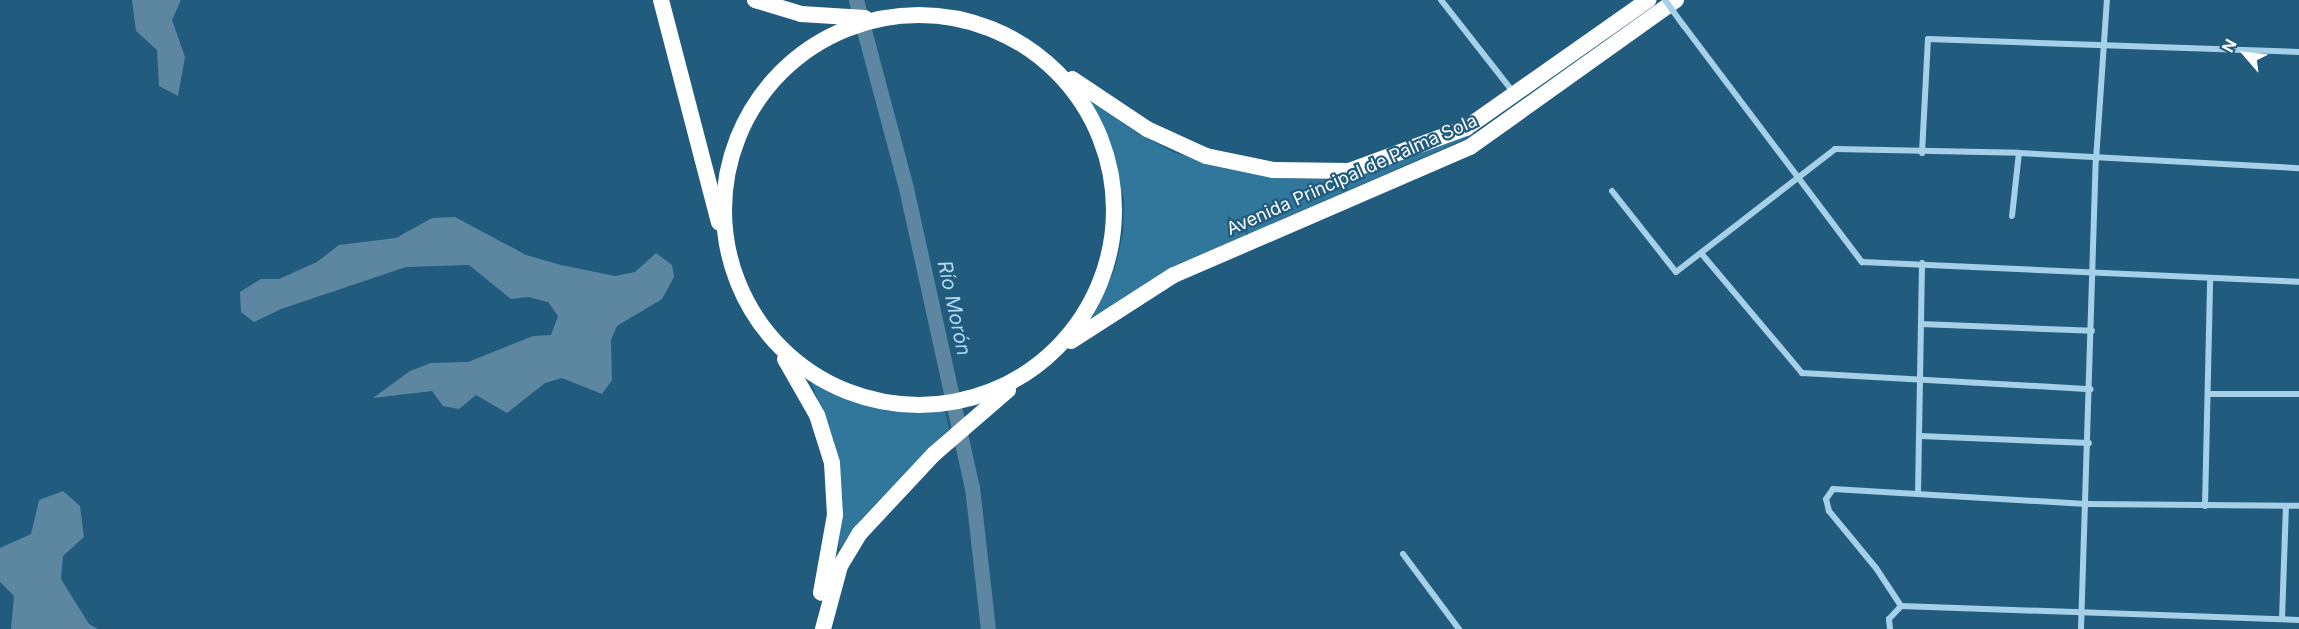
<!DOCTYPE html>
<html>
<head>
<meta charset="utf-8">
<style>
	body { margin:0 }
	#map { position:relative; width:2299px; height:629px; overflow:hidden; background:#215c7f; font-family:Inter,sans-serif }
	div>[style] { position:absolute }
	.green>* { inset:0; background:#31769b }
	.water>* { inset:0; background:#5d87a0 }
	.river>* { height:15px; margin:-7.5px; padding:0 7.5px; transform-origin:7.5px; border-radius:7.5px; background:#5d87a0 }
	.street>* { height:6px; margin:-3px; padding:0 3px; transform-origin:3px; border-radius:3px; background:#a6d0e7 }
	.highway>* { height:16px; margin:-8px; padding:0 8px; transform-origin:8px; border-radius:8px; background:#fff }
	.highway>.ring { margin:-8px; padding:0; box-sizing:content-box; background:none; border:16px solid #fff; border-radius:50% }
	.street-bridge>* { height:6px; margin:-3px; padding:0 3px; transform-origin:3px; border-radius:3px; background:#a6d0e7 }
	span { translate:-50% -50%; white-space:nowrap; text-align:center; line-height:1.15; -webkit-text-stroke:4.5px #215c7f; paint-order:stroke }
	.street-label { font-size:18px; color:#fff }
	.water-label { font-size:20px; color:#b1d9ef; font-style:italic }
	.north { position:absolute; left:2215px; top:24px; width:60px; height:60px; -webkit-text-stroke:4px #215c7f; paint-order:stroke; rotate:298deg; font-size:16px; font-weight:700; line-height:24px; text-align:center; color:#fff }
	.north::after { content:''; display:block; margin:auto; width:21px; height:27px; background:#fff; clip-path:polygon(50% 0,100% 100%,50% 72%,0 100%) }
</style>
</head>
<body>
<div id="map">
	<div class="green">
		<i style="clip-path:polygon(1088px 98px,1137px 133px,1175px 153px,1287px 179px,1332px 179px,1392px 164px,1472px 132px,1474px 135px,1181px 264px,1093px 317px,1115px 268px,1123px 234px,1124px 199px,1105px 129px)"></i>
		<i style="clip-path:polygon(810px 380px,876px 409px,945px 411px,949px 429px,862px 518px,839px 549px,841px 477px,833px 438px)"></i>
	</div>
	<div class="water">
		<i style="clip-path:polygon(132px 0,181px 0,172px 20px,185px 57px,178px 96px,159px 86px,157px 50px,136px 31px)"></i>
		<i style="clip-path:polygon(455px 217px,526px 255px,561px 265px,615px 276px,635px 272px,656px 253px,672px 265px,674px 277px,662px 299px,617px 326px,611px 340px,612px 380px,602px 394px,562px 378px,545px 383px,507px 413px,476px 395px,459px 409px,443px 406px,432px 391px,373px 398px,410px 371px,431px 363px,468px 362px,533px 336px,551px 335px,558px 316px,548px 302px,528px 297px,511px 299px,469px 265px,406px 267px,281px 309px,254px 322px,241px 312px,240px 292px,261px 279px,279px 279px,317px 262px,339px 245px,396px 238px,432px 218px)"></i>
		<i style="clip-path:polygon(63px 491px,80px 506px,84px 537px,63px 556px,61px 579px,89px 624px,98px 629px,11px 629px,14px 596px,0 582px,0 548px,31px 534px,39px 500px)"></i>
	</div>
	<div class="river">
		<i style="left:856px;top:0;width:195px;rotate:75.1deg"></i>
		<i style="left:906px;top:188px;width:306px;rotate:77.6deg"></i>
		<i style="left:972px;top:487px;width:143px;rotate:83.6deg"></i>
	</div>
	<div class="street">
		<i style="left:1441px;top:0;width:118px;rotate:51.9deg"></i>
		<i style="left:1684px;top:26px;width:296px;rotate:53deg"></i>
		<i style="left:1862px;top:262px;width:437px;rotate:2.6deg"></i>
		<i style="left:1922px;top:153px;width:114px;rotate:-87deg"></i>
		<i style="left:1928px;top:39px;width:371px;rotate:2deg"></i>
		<i style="left:1612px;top:191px;width:103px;rotate:51.7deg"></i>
		<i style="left:1676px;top:272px;width:201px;rotate:-37.7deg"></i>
		<i style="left:1835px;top:149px;width:184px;rotate:1.2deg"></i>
		<i style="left:2019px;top:153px;width:280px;rotate:3.1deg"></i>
		<i style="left:2012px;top:216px;width:63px;rotate:-83.7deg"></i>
		<i style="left:1701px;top:253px;width:157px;rotate:49.9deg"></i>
		<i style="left:1802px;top:373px;width:289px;rotate:3.2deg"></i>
		<i style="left:1921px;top:324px;width:171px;rotate:2.3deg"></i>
		<i style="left:2210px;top:394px;width:89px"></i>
		<i style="left:1920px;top:436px;width:169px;rotate:2.4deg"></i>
		<i style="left:1918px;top:493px;width:230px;rotate:-89deg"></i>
		<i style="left:2205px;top:506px;width:228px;rotate:-88.7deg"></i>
		<i style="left:1403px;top:554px;width:94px;rotate:53.3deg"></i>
		<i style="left:1901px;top:606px;width:45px;rotate:-123.3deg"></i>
		<i style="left:1876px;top:568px;width:74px;rotate:-129.5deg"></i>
		<i style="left:1829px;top:511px;width:12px;rotate:-104deg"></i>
		<i style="left:1826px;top:499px;width:12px;rotate:-55deg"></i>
		<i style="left:1833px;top:489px;width:254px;rotate:3.4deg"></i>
		<i style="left:2087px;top:504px;width:212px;rotate:0.5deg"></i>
		<i style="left:2282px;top:619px;width:113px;rotate:-88deg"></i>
		<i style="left:1890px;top:629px;width:10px;rotate:-96deg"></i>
		<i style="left:1889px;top:619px;width:18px;rotate:-47deg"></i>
		<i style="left:1901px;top:606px;width:398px;rotate:2deg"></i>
		<i style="left:2081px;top:629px;width:469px;rotate:-88.2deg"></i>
		<i style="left:2096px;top:160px;width:160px;rotate:-86.1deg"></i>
	</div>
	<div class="highway">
		<i style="left:661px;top:0;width:230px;rotate:75.4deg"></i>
		<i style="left:755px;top:0;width:48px;rotate:16.9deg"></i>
		<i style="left:801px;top:14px;width:64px;rotate:3.6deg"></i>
		<i class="ring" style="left:724px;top:15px;width:374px;height:374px"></i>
		<i style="left:1072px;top:79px;width:90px;rotate:33.7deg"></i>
		<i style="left:1147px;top:129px;width:65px;rotate:24.6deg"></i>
		<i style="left:1206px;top:156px;width:68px;rotate:11.8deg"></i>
		<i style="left:1273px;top:170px;width:76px;rotate:0.8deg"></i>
		<i style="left:1349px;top:171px;width:125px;rotate:-20.2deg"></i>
		<i style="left:1466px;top:128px;width:223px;rotate:-35.1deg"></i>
		<i style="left:1071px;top:341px;width:122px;rotate:-32.7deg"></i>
		<i style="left:1174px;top:275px;width:322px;rotate:-23.4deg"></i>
		<i style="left:1470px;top:147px;width:253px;rotate:-35.5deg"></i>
		<i style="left:785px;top:359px;width:64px;rotate:60.3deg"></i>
		<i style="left:817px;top:415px;width:50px;rotate:72.6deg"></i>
		<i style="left:832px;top:463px;width:52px;rotate:86.7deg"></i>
		<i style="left:835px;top:515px;width:79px;rotate:100.2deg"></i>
		<i style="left:823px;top:629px;width:65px;rotate:-74.9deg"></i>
		<i style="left:840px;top:566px;width:39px;rotate:-59deg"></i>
		<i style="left:860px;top:533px;width:108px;rotate:-46.9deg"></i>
		<i style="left:934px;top:454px;width:98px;rotate:-40.9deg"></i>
	</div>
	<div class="street-bridge">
		<i style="left:1665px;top:0;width:32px;rotate:54deg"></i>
	</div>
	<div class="street-label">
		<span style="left:1352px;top:175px;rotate:-24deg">Avenida Principal de Palma Sola</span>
	</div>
	<div class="water-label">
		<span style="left:954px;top:308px;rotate:78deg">Río Morón</span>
	</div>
	<div class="north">N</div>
</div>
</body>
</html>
